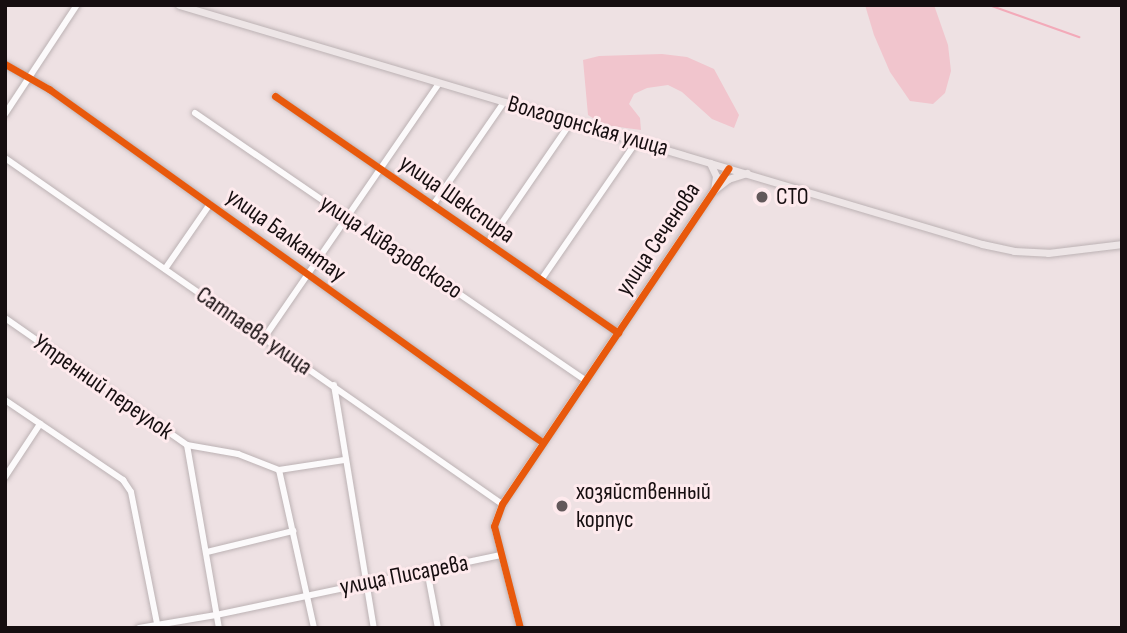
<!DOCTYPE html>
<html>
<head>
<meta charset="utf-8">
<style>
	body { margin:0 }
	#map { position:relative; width:1127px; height:633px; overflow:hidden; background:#eee1e3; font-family:"Sofia Sans Condensed",sans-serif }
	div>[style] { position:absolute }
	.green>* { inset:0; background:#f1c5cd }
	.stream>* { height:2px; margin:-1px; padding:0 1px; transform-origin:1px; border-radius:1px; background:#f3aab9 }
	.roads { filter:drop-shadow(0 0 2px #bcb2b4) drop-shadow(0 0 2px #bcb2b4) }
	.minor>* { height:6px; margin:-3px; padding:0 3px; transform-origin:3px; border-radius:3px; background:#fcfafb }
	.major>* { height:7px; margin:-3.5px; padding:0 3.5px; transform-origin:3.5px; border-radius:3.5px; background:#ede5e6 }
	.cycleway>* { height:7px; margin:-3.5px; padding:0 3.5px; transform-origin:3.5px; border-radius:3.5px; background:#e8590c }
	.dots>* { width:19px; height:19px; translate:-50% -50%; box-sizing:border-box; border:4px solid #feeaed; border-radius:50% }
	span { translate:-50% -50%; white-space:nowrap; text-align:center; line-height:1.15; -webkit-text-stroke:6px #feeaed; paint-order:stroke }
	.street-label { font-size:24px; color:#160e10 }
	.poi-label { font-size:24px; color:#160e10 }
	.left { translate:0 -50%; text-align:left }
	.frame { position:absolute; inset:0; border:7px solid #160e10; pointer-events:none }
</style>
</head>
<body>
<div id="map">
	<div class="green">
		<i style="clip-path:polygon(865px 5px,934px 5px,948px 45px,951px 71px,945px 93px,933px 104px,910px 101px,890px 72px,874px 35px)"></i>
		<i style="clip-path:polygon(662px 54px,687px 57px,714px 69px,739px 115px,734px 128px,712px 119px,682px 92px,668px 85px,647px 88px,634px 94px,629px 104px,640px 118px,641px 130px,604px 125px,588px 115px,583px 60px,599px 56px)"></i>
	</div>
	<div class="stream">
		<i style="left:989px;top:5px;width:96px;rotate:19.6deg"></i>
	</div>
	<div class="roads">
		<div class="minor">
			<i style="left:5px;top:64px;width:51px;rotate:29.6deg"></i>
			<i style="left:49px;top:89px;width:606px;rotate:35.6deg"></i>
			<i style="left:275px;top:96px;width:417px;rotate:34.6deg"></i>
			<i style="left:195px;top:113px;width:474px;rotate:34.4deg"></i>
			<i style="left:5px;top:114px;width:131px;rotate:-56.6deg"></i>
			<i style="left:5px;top:158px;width:606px;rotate:34.84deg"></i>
			<i style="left:433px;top:205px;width:125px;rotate:-55.4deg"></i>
			<i style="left:488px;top:243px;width:148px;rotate:-55.5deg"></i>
			<i style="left:165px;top:269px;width:79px;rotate:-55.3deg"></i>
			<i style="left:541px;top:280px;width:169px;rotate:-55.4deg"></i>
			<i style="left:5px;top:318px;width:222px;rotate:34.9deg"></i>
			<i style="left:187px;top:445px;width:186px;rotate:80.1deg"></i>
			<i style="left:264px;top:338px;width:309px;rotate:-55.5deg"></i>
			<i style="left:334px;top:385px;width:246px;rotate:80.7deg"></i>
			<i style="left:5px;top:400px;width:143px;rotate:34.1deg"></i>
			<i style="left:123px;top:480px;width:14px;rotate:56deg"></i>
			<i style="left:131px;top:492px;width:139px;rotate:78.8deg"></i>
			<i style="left:187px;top:445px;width:52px;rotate:10deg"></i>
			<i style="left:238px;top:454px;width:44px;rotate:21.3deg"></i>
			<i style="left:279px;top:470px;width:66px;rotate:-8.7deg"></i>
			<i style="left:279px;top:470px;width:162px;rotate:77.5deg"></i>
			<i style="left:5px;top:477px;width:64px;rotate:-56.6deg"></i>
			<i style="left:207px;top:552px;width:89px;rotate:-13.7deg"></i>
			<i style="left:427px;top:570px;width:59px;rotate:79.3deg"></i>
			<i style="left:139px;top:628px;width:78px;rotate:-9.6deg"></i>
			<i style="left:216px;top:615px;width:291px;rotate:-11.9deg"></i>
			<i style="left:520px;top:628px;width:105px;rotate:-104.3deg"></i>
			<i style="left:494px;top:526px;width:23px;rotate:-70deg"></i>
			<i style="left:502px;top:504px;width:405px;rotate:-56deg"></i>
		</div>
		<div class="major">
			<i style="left:179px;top:5px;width:838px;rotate:16.57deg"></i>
			<i style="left:982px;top:244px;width:33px;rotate:12deg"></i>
			<i style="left:1014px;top:251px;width:34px;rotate:3deg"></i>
			<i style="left:1048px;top:253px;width:75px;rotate:-6.9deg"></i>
			<i style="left:710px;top:163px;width:14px;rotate:65deg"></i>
			<i style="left:716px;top:176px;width:14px;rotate:98deg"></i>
			<i style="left:714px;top:190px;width:18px;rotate:-38deg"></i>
			<i style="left:728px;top:179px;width:20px;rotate:-18deg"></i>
		</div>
	</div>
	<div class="cycleway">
		<i style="left:5px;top:64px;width:51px;rotate:29.6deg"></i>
		<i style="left:49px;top:89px;width:606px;rotate:35.6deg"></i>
		<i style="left:275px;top:96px;width:417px;rotate:34.6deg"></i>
		<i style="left:520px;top:628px;width:105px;rotate:-104.3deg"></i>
		<i style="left:494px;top:526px;width:23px;rotate:-70deg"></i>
		<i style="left:502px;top:504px;width:405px;rotate:-56deg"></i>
	</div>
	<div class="dots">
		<i style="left:762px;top:197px;background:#62585a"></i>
		<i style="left:562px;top:506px;background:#62585a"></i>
	</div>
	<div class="street-label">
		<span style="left:588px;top:126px;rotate:16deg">Волгодонская улица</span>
		<span style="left:457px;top:199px;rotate:35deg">улица Шекспира</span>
		<span style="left:286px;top:235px;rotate:36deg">улица Балкантау</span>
		<span style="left:658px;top:239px;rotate:-56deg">улица Сеченова</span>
		<span style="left:391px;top:247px;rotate:34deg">улица Айвазовского</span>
		<span style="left:254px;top:331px;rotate:35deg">Сатпаева улица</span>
		<span style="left:103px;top:387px;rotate:35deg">Утренний переулок</span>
		<span style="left:404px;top:575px;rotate:-11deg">улица Писарева</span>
	</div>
	<div class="poi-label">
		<span class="left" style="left:776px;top:197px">СТО</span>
		<span class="left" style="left:576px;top:506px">хозяйственный<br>корпус</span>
	</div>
	<div class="frame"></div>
</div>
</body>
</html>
